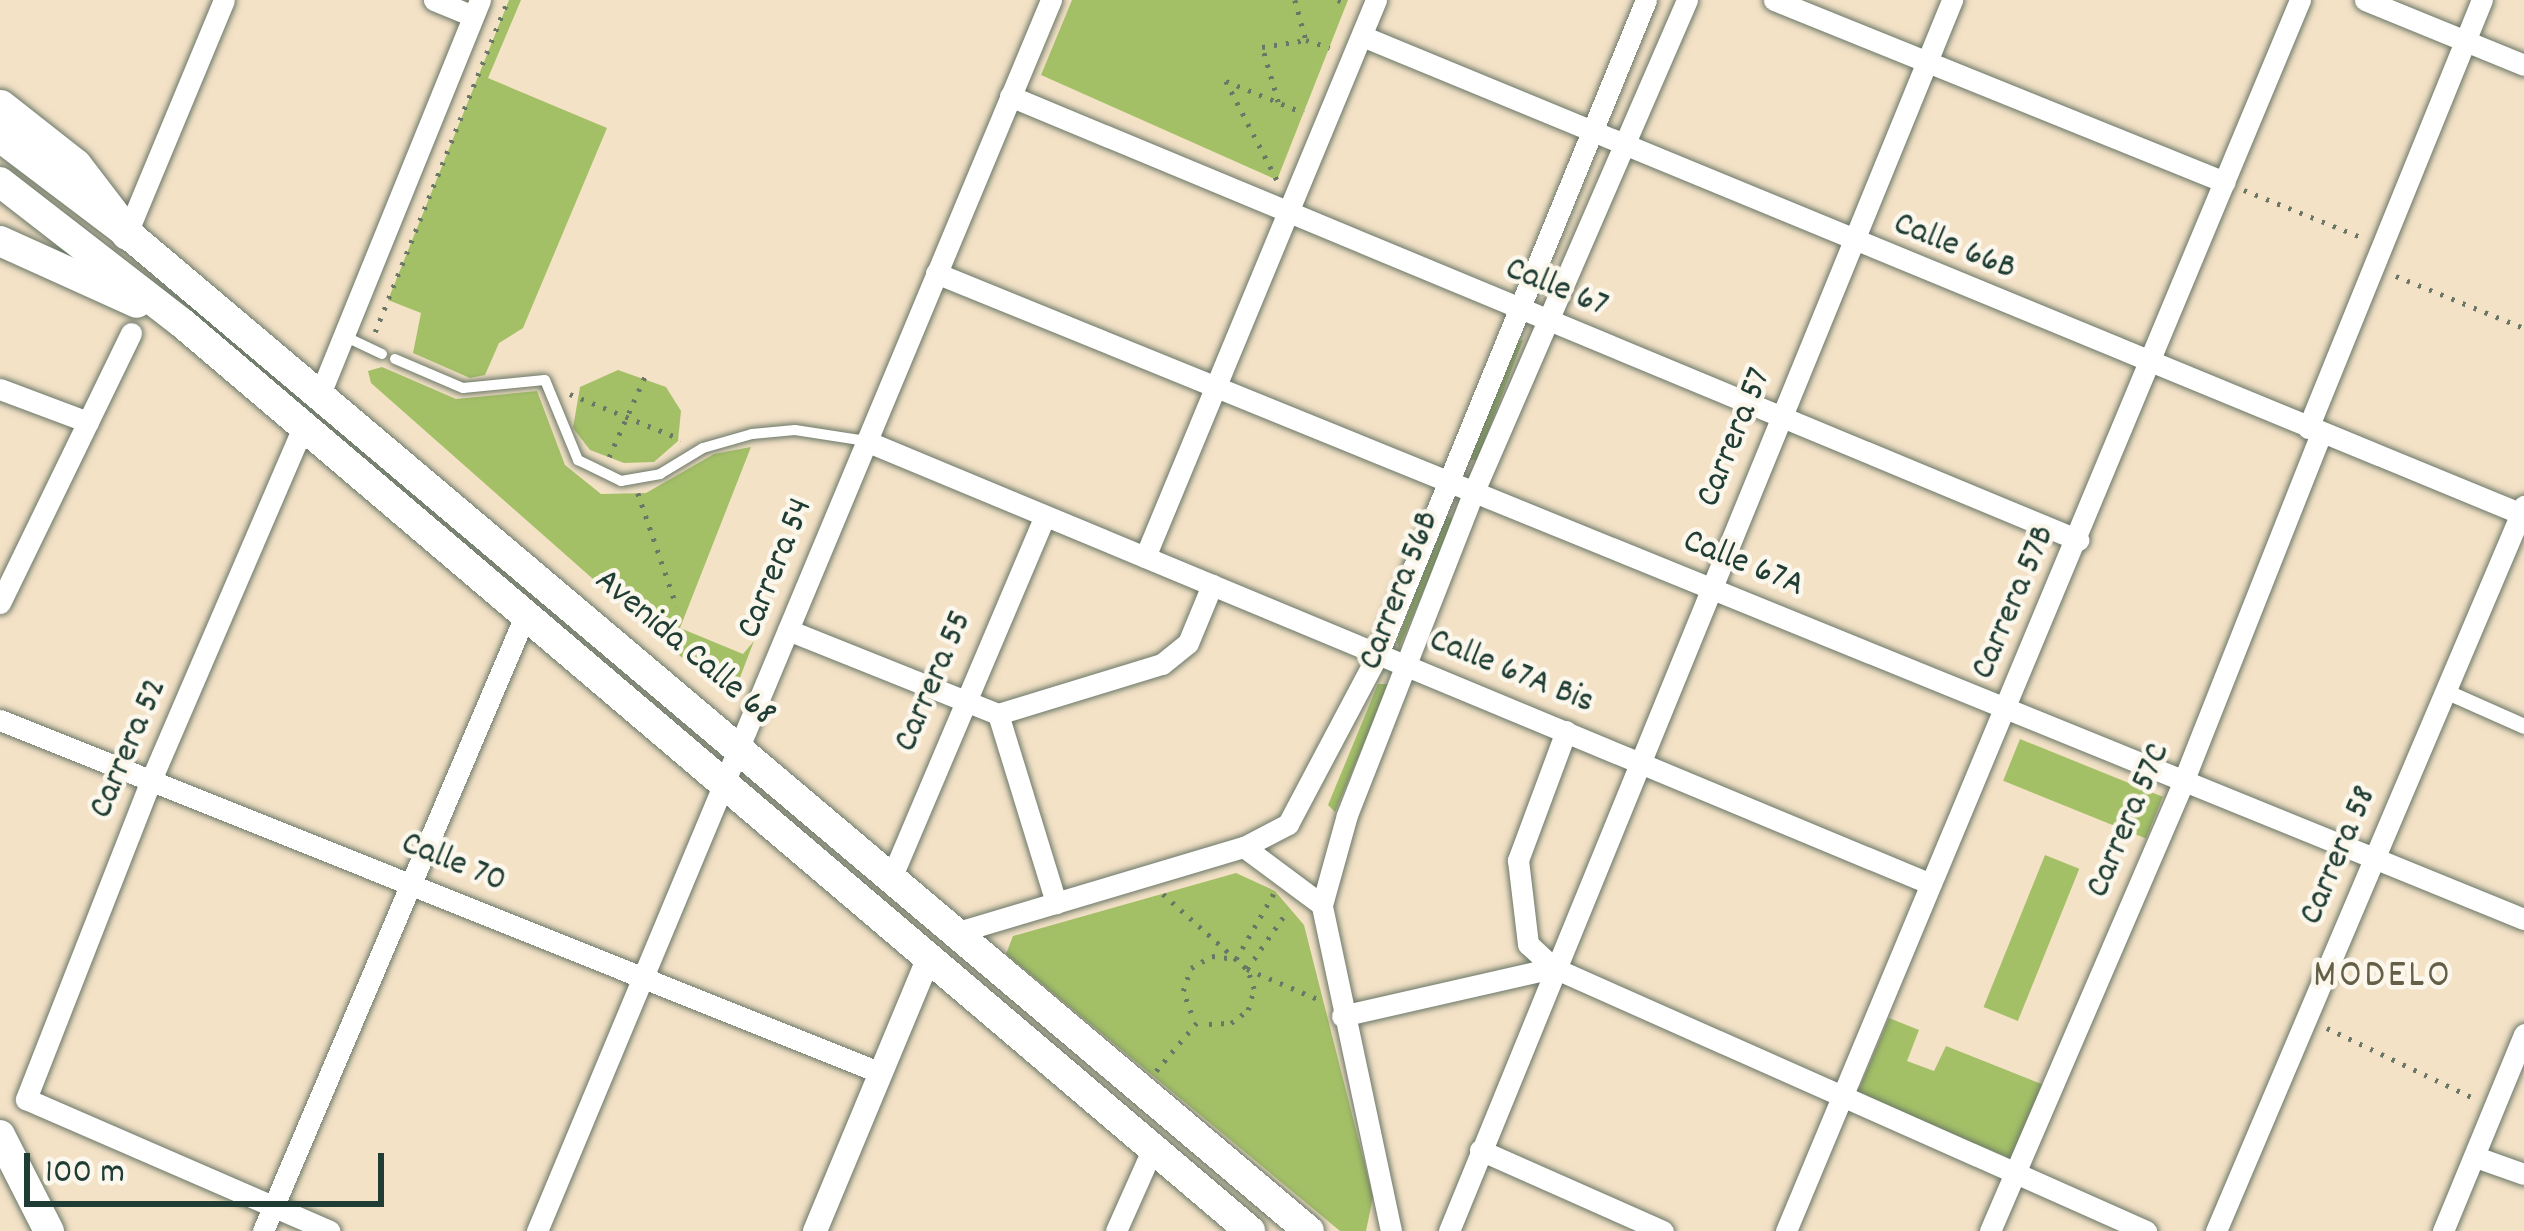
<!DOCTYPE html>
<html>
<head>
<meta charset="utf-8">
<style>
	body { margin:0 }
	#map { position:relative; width:2524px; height:1231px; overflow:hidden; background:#f4e2c7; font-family:Dekko,sans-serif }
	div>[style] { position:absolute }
	.green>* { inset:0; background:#a4c067; transform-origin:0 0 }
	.path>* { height:4.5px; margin-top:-2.25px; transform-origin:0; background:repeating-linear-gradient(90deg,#6a7767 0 3px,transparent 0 12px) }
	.roads { filter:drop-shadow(0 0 3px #6a7767) drop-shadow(0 0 3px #6a7767) }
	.service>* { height:10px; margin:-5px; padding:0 5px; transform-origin:5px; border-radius:5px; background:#fff }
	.pedestrian>* { height:15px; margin:-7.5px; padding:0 7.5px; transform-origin:7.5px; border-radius:7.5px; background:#fff }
	.minor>* { height:21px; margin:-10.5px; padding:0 10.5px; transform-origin:10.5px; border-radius:10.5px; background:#fff }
	.tertiary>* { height:24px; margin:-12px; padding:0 12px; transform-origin:12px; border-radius:12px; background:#fff }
	.secondary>* { height:30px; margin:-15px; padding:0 15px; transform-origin:15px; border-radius:15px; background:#fff }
	.trunk>* { height:33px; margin:-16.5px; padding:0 16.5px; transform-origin:16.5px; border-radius:16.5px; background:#fff }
	span { translate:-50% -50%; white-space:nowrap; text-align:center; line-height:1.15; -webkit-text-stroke:9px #fbf7ec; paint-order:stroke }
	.street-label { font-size:36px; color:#1f3d34 }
	.neighbourhood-label { font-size:39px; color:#636047; letter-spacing:3px }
	.scale { position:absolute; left:24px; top:1153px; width:360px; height:54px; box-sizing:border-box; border:6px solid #1f3d34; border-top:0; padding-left:15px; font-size:36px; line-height:42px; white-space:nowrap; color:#1f3d34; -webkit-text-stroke:9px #fbf7ec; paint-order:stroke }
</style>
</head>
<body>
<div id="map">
	<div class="green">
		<i style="clip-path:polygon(509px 0,521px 0,488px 78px,607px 128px,523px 328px,499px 343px,485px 375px,470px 378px,413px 353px,421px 313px,388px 300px)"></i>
		<i style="clip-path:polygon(1072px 0,1348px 0,1277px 180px,1041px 75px)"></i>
		<i style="clip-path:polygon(1523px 340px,1477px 460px,1469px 460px,1516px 342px)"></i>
		<i style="clip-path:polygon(382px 367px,456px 399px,537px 391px,565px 465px,601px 494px,646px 493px,714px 454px,751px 447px,680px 628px,743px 654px,754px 641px,734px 693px,721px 692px,371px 383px,368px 371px)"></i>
		<i style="clip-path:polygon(618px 370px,666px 387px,681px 411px,678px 441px,654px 462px,624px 463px,590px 450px,573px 428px,580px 387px)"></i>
		<i style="clip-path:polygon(1445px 516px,1454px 519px,1399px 648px,1397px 642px)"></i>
		<i style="clip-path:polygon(1378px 684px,1389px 684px,1335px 812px,1328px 805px)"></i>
		<i style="left:2020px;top:739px;width:154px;height:45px;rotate:22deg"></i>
		<i style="left:2045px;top:855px;width:37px;height:164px;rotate:22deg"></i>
		<i style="clip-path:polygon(1236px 873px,1275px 891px,1304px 925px,1373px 1197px,1366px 1231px,1340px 1231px,1006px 954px,1013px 936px)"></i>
		<i style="clip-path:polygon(1889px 1018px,1919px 1030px,1907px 1061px,1934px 1071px,1946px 1046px,2044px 1085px,2015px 1160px,1856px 1096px)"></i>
	</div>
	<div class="path">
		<i style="left:1295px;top:0;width:41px;rotate:74.6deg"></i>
		<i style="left:1306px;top:40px;width:25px;rotate:18deg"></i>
		<i style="left:1338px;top:0;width:10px;rotate:24deg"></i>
		<i style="left:1226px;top:81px;width:111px;rotate:62.7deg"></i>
		<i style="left:1226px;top:81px;width:84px;rotate:22.3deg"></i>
		<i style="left:1278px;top:102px;width:57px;rotate:-106.2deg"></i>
		<i style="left:1262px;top:47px;width:45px;rotate:-9deg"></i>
		<i style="left:2244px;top:190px;width:126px;rotate:21.9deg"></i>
		<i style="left:2396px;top:276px;width:138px;rotate:22.1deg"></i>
		<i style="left:375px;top:332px;width:358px;rotate:-68.2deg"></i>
		<i style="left:570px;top:394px;width:120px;rotate:22.1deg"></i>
		<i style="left:609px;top:457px;width:91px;rotate:-66deg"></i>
		<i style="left:638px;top:493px;width:120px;rotate:71.1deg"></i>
		<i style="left:1163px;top:894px;width:113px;rotate:41.8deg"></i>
		<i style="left:1247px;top:969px;width:79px;rotate:23deg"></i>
		<i style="left:1191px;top:1013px;width:23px;rotate:-110deg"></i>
		<i style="left:1183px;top:991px;width:24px;rotate:-71deg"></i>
		<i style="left:1191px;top:968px;width:24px;rotate:-30deg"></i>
		<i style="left:1212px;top:956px;width:24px;rotate:7deg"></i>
		<i style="left:1236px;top:959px;width:76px;rotate:-60.1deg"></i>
		<i style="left:1209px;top:1024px;width:22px;rotate:-3deg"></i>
		<i style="left:1231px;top:1023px;width:21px;rotate:-37deg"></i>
		<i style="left:1248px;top:1010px;width:22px;rotate:-74deg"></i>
		<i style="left:1254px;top:989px;width:21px;rotate:-109deg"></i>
		<i style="left:1247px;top:969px;width:72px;rotate:-55.2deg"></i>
		<i style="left:2327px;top:1028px;width:163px;rotate:25.5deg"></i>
		<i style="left:1156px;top:1071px;width:67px;rotate:-49.9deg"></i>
	</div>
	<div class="roads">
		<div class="service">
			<i style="left:344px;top:336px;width:42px;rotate:25.3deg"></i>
			<i style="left:395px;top:359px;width:74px;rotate:23.1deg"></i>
			<i style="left:463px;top:388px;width:82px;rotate:-5.6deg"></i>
			<i style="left:545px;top:380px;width:87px;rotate:67.6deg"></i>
			<i style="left:578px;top:460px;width:48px;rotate:26deg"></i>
			<i style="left:621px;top:481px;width:40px;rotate:-10deg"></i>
			<i style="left:660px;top:474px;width:50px;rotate:-31.2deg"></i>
			<i style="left:703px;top:448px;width:51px;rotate:-15.9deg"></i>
			<i style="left:752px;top:434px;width:43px;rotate:-5.3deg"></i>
			<i style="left:795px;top:430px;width:72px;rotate:8.8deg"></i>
		</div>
		<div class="pedestrian">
			<i style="left:2445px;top:691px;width:86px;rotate:23.9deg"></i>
		</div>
		<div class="minor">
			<i style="left:434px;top:0;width:42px;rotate:22.3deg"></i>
			<i style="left:1774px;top:0;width:486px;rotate:22deg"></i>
			<i style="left:2365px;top:0;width:172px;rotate:22.2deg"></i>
			<i style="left:1362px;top:36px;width:1257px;rotate:22.4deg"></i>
			<i style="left:1010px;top:96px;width:1157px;rotate:22.57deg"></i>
			<i style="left:127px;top:233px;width:252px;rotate:-67.4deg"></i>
			<i style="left:936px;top:273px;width:1714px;rotate:22.14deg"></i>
			<i style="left:0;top:389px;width:94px;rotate:20.6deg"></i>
			<i style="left:320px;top:394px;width:425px;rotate:-67.9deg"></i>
			<i style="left:303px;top:427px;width:384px;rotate:113.3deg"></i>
			<i style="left:151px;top:780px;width:343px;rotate:111.4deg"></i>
			<i style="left:26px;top:1099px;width:331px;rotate:23.5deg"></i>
			<i style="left:2308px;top:428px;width:462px;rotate:-67.9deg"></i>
			<i style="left:866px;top:441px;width:1153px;rotate:22.59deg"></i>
			<i style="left:1145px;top:557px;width:603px;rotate:-67.48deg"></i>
			<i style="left:0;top:603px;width:300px;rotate:-64.1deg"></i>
			<i style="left:788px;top:630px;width:226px;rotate:21.8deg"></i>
			<i style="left:998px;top:714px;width:171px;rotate:-17deg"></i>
			<i style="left:1162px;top:664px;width:33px;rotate:-39deg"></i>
			<i style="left:1188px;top:643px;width:63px;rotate:-67.5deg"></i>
			<i style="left:998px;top:714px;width:198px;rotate:72.9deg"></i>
			<i style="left:0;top:720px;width:949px;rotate:21.84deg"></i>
			<i style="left:1566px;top:731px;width:138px;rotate:110.4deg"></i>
			<i style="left:1518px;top:860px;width:85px;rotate:83.2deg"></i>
			<i style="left:1528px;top:944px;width:35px;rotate:43deg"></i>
			<i style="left:1554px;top:968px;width:648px;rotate:23.95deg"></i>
			<i style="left:1244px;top:847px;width:97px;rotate:36.6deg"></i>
			<i style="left:892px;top:876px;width:391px;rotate:-67deg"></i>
			<i style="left:958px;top:932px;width:298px;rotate:-16.6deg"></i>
			<i style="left:1244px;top:847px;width:50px;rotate:-27.6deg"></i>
			<i style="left:1288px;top:824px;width:192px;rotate:-62.1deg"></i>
			<i style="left:1378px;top:654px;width:707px;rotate:-67.72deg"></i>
			<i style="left:1342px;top:1016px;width:217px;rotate:-12.8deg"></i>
			<i style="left:1480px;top:1150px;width:200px;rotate:23.9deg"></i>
			<i style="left:2476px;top:1157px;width:51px;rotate:19.5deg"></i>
			<i style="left:263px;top:1231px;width:668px;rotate:-66.93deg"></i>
			<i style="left:537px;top:1231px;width:1334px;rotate:-67.34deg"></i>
			<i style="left:1116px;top:1231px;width:91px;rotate:-66deg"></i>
			<i style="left:1391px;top:1231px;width:333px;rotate:-102deg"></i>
			<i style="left:1322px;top:905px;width:93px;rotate:-74.5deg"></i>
			<i style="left:1347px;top:815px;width:348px;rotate:-68.6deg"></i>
			<i style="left:1474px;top:491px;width:535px;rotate:-66.55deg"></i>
			<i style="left:1449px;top:1231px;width:1330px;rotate:-67.77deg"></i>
			<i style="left:1786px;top:1231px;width:1334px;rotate:-67.34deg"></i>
			<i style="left:1990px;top:1231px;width:489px;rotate:-66.7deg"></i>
			<i style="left:2183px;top:782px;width:374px;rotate:-68.4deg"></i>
			<i style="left:2216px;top:1231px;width:788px;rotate:-66.98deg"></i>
			<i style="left:2443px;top:1231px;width:213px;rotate:-67.6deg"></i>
		</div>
		<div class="tertiary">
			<i style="left:815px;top:1231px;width:297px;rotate:-67.4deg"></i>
		</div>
		<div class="secondary">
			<i style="left:0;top:137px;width:159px;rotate:37.1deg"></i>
			<i style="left:127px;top:233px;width:1547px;rotate:40.18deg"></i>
			<i style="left:0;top:182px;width:230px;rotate:37.8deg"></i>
			<i style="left:182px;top:323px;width:1402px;rotate:40.37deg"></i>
			<i style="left:0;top:241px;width:150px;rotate:24.3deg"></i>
			<i style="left:0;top:1135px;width:108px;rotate:63deg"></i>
		</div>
		<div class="trunk">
			<i style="left:0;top:106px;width:95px;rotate:38.2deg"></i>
			<i style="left:75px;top:165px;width:86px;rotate:52.6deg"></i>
		</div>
	</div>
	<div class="street-label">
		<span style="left:1954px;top:248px;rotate:22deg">Calle 66B</span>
		<span style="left:1556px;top:289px;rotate:22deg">Calle 67</span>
		<span style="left:1736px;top:438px;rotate:-68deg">Carrera 57</span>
		<span style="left:1743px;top:565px;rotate:22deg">Calle 67A</span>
		<span style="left:777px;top:569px;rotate:-68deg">Carrera 54</span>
		<span style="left:1401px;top:591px;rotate:-69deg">Carrera 56B</span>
		<span style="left:2015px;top:603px;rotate:-67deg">Carrera 57B</span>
		<span style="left:684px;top:649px;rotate:40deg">Avenida Calle 68</span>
		<span style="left:1511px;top:673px;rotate:22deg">Calle 67A Bis</span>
		<span style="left:935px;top:682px;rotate:-67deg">Carrera 55</span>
		<span style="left:130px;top:749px;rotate:-67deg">Carrera 52</span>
		<span style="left:2130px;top:821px;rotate:-67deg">Carrera 57C</span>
		<span style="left:2340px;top:856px;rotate:-67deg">Carrera 58</span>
		<span style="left:453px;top:864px;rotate:22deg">Calle 70</span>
	</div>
	<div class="neighbourhood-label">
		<span style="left:2383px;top:978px">MODELO</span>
	</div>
	<div class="scale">100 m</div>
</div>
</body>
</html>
